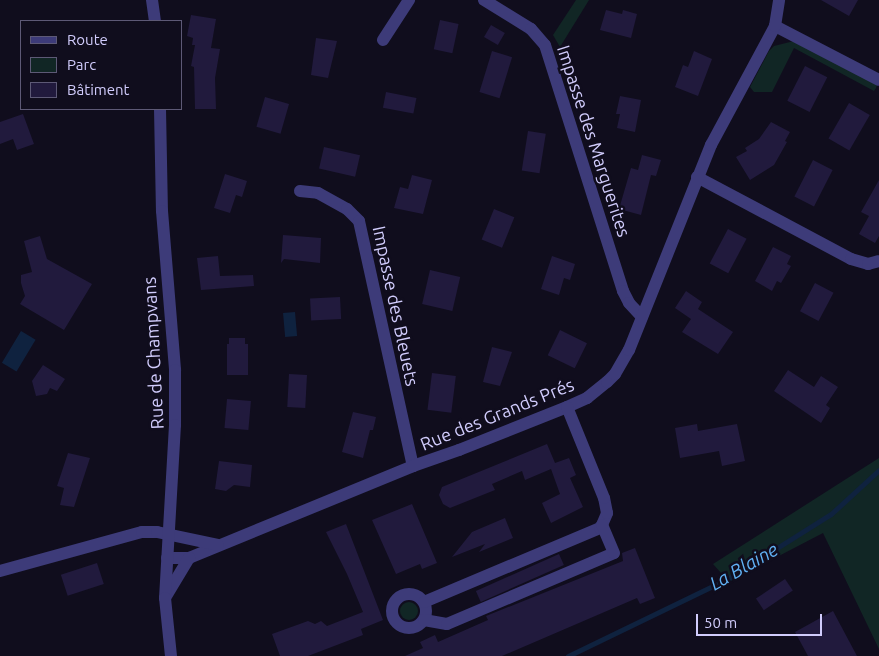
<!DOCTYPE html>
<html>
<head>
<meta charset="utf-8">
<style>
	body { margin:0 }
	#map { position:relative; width:879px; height:656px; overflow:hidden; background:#100d1d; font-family:Ubuntu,sans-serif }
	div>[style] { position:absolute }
	.green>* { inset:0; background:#112625 }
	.round { border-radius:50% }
	.water>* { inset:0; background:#0f223f; transform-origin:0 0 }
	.stream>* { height:5px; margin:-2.5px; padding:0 2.5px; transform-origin:2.5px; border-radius:2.5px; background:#0f223f }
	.building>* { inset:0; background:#211a3d; transform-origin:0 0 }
	.minor>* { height:12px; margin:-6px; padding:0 6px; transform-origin:6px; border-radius:6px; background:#3d3b79 }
	.minor>.ring { margin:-6px; padding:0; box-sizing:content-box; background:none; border:12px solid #3d3b79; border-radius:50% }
	.tertiary>* { height:12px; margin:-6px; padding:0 6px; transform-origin:6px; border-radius:6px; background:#3d3b79 }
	span { translate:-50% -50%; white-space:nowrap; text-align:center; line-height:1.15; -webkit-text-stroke:5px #100d1d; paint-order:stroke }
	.street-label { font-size:18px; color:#d1ccfc }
	.water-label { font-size:19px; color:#61b2f5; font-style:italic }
	.legend { position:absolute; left:20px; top:20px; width:162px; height:90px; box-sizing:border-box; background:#100d1d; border:1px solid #5d5976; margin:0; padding:6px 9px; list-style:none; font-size:15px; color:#d1ccfc }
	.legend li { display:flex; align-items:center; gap:10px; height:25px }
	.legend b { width:25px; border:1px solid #5d5976 }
	.scale { position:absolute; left:696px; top:614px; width:126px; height:22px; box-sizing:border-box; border:2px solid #d1ccfc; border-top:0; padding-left:6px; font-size:15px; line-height:18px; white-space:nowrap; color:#d1ccfc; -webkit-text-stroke:4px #100d1d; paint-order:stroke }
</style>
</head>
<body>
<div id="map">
	<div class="green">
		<i style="clip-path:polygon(576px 0,589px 0,560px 47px,553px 35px)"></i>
		<i style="clip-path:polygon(794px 41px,877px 85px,876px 88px,874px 91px,794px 48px,772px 92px,754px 92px,750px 87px,769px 51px,774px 46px)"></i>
		<i style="clip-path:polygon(879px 458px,879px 649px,823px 533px,729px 582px,713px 564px)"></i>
		<i class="round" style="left:400px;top:602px;width:18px;height:18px"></i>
	</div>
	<div class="water">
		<i style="left:295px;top:312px;width:24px;height:12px;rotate:85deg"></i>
		<i style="left:21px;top:331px;width:17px;height:37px;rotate:31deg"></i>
	</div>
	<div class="stream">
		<i style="left:568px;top:656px;width:179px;rotate:-25.8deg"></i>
		<i style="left:729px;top:578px;width:120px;rotate:-32.1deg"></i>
		<i style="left:831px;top:514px;width:65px;rotate:-42.5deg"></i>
	</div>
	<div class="building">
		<i style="clip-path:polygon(821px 0,858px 0,849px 16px)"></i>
		<i style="clip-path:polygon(606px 10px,622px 14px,623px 10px,637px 14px,631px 38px,600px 30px)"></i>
		<i style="clip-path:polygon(191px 15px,216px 19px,211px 48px,220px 49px,215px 78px,216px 109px,195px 109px,194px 67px,191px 66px,195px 45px,192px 45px,193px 38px,187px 36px)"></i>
		<i style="left:440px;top:20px;width:19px;height:30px;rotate:12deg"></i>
		<i style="left:491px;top:25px;width:16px;height:14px;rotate:30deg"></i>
		<i style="clip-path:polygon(316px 38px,337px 41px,328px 78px,311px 75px)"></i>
		<i style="left:492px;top:51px;width:21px;height:43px;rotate:17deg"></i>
		<i style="clip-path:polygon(694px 51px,712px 59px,698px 96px,675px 87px,683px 65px,688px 67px)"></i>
		<i style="left:805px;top:66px;width:25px;height:39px;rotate:27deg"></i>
		<i style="left:386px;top:92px;width:31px;height:16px;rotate:11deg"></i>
		<i style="clip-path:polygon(620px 96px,641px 100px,635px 132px,617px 128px,620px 114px,616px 114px)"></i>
		<i style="left:265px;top:97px;width:25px;height:31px;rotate:16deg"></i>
		<i style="left:849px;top:103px;width:24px;height:41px;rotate:30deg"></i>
		<i style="clip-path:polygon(23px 114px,34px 144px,17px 150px,13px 139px,0 144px,0 122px)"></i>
		<i style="clip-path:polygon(771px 122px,790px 132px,785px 141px,787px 142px,774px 165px,750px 180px,736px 157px,747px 151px,745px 148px,759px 139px)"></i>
		<i style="left:528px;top:131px;width:18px;height:40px;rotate:9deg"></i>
		<i style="left:324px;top:147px;width:37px;height:22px;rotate:13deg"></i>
		<i style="clip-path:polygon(642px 155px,661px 160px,656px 176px,651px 175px,641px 215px,619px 209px,631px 168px,638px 170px)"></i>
		<i style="left:813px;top:160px;width:22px;height:41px;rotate:27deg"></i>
		<i style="clip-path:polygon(225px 174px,247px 181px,242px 197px,236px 195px,230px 213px,214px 208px)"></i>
		<i style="clip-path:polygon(412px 175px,432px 180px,423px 214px,394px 208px,400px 187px,408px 189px)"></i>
		<i style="clip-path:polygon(879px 180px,879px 236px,875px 243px,859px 234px,869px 216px,861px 212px)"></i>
		<i style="left:494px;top:209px;width:22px;height:33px;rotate:22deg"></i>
		<i style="left:728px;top:229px;width:21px;height:39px;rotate:28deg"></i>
		<i style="clip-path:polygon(283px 235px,321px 238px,320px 263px,284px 259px,281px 263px)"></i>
		<i style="clip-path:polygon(40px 236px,47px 259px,92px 284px,64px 330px,20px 304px,25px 296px,21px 283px,21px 275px,32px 272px,24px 241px)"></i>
		<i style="clip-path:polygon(773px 247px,791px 256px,787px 264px,791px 266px,781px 283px,777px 281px,772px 291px,755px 281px)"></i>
		<i style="clip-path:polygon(218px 256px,220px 276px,253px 275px,254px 286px,201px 290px,197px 258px)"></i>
		<i style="clip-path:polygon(552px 256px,575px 264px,570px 280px,564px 278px,559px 295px,541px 289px)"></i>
		<i style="left:430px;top:270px;width:31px;height:35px;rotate:13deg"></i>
		<i style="left:815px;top:283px;width:21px;height:32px;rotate:28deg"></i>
		<i style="clip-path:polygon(686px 291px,702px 302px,698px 309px,733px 332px,718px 354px,682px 332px,691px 319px,675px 308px)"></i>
		<i style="left:340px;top:297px;width:22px;height:30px;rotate:87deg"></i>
		<i style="left:560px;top:330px;width:30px;height:28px;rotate:26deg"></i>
		<i style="clip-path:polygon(229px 338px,245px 338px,245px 344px,248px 344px,248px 375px,227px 375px,227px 344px,229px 344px)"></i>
		<i style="clip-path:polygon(492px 347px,512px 352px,500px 386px,483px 382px)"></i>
		<i style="clip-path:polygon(43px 365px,65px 379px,57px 391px,50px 388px,47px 394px,36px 396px,32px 381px)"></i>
		<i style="clip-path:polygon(788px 370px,814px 387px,821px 376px,838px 387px,826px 405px,830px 408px,821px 423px,774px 391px)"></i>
		<i style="left:432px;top:373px;width:24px;height:37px;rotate:7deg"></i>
		<i style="left:289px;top:374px;width:18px;height:33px;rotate:3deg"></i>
		<i style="left:227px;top:399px;width:24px;height:29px;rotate:5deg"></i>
		<i style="clip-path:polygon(353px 412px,376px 417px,373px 430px,370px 430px,363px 458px,342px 452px)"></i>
		<i style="clip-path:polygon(697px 424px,698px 431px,737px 424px,745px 461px,722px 466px,719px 451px,680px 458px,675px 428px)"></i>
		<i style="clip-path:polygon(547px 444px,555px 463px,569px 458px,576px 475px,570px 478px,583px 507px,551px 523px,542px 503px,560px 494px,551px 469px,525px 480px,522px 471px,492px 484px,495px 490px,450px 508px,443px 504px,439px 495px,442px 487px)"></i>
		<i style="clip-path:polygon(68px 453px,90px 458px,74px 507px,60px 505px,64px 488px,57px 486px)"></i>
		<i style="clip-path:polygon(219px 461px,252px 465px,250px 487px,234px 485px,226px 491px,215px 489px)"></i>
		<i style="clip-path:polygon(412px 504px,437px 563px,422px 569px,420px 564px,396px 574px,372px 520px)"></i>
		<i style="clip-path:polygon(505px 518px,513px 538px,479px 552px,485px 544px,452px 557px,472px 532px)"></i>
		<i style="clip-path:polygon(346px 524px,383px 620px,361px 629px,363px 635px,308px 656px,280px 656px,272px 634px,308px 621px,315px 624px,321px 621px,327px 626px,363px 612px,347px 574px,326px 532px)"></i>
		<i style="clip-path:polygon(635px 548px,655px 598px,640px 604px,637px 598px,502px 656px,405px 656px,423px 648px,420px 642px,435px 635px,438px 642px,488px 620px,486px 616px,623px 561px,622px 553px)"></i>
		<i style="left:559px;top:554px;width:12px;height:91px;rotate:66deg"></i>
		<i style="left:97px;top:563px;width:22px;height:38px;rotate:72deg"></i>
		<i style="left:785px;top:579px;width:14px;height:35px;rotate:56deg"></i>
		<i style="clip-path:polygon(833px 611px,857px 656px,808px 656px,795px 632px)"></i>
	</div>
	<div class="minor">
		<i style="left:484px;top:0;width:55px;rotate:31.7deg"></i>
		<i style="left:531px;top:29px;width:21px;rotate:49deg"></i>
		<i style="left:545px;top:45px;width:258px;rotate:72.4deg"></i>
		<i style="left:623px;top:291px;width:13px;rotate:63deg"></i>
		<i style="left:629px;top:303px;width:19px;rotate:47deg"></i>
		<i style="left:775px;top:26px;width:117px;rotate:27.4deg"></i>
		<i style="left:383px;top:40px;width:48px;rotate:-57deg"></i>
		<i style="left:697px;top:177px;width:174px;rotate:28deg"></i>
		<i style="left:851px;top:259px;width:18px;rotate:16deg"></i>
		<i style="left:868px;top:264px;width:11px;rotate:-15deg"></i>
		<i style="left:300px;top:191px;width:18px;rotate:6deg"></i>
		<i style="left:318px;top:193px;width:33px;rotate:29deg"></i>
		<i style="left:347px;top:209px;width:17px;rotate:45deg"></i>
		<i style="left:359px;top:221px;width:251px;rotate:77.6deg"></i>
		<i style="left:167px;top:558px;width:22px"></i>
		<i style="left:189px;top:558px;width:242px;rotate:-22.3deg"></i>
		<i style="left:413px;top:466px;width:49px;rotate:-19.2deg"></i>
		<i style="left:459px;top:450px;width:116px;rotate:-21.7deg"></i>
		<i style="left:567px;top:407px;width:22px;rotate:-24deg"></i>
		<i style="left:587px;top:398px;width:26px;rotate:-39deg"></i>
		<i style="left:607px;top:382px;width:11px;rotate:-45deg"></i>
		<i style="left:615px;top:374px;width:28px;rotate:-60deg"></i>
		<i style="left:629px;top:350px;width:221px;rotate:-68.2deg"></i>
		<i style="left:711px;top:145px;width:135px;rotate:-61.7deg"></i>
		<i style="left:775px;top:26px;width:26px;rotate:-81deg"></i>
		<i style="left:0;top:571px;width:147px;rotate:-15.4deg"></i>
		<i style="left:142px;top:532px;width:15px"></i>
		<i style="left:157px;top:532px;width:62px;rotate:12deg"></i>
		<i class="ring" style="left:392px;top:594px;width:22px;height:22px"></i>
		<i style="left:165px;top:598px;width:47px;rotate:-59deg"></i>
		<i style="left:424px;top:602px;width:191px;rotate:-22.8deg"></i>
		<i style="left:600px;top:528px;width:4px;rotate:-56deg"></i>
		<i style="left:602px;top:525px;width:13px;rotate:-67deg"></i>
		<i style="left:607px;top:513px;width:15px;rotate:-101deg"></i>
		<i style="left:604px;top:498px;width:98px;rotate:-112.1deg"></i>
		<i style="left:424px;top:620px;width:23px;rotate:10deg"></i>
		<i style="left:447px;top:624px;width:181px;rotate:-23deg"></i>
		<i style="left:614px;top:553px;width:30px;rotate:-113deg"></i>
	</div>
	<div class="tertiary">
		<i style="left:152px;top:0;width:21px;rotate:82deg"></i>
		<i style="left:160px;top:109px;width:102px;rotate:88.9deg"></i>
		<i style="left:162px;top:211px;width:160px;rotate:85.3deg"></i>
		<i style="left:175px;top:370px;width:55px;rotate:90deg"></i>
		<i style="left:175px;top:425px;width:173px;rotate:93.3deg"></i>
		<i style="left:165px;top:598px;width:58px;rotate:84.1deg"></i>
	</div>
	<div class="street-label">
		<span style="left:594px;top:141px;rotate:72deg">Impasse des Marguerites</span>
		<span style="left:396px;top:306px;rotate:78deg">Impasse des Bleuets</span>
		<span style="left:153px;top:353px;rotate:-93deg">Rue de Champvans</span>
		<span style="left:497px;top:414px;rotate:-22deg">Rue des Grands Prés</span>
	</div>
	<div class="water-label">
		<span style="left:744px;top:567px;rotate:-30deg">La Blaine</span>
	</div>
	<ul class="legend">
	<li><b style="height:6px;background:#3d3b79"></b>Route</li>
	<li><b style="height:14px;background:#112625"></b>Parc</li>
	<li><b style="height:14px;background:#211a3d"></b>Bâtiment</li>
	</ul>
	<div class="scale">50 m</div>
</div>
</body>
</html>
